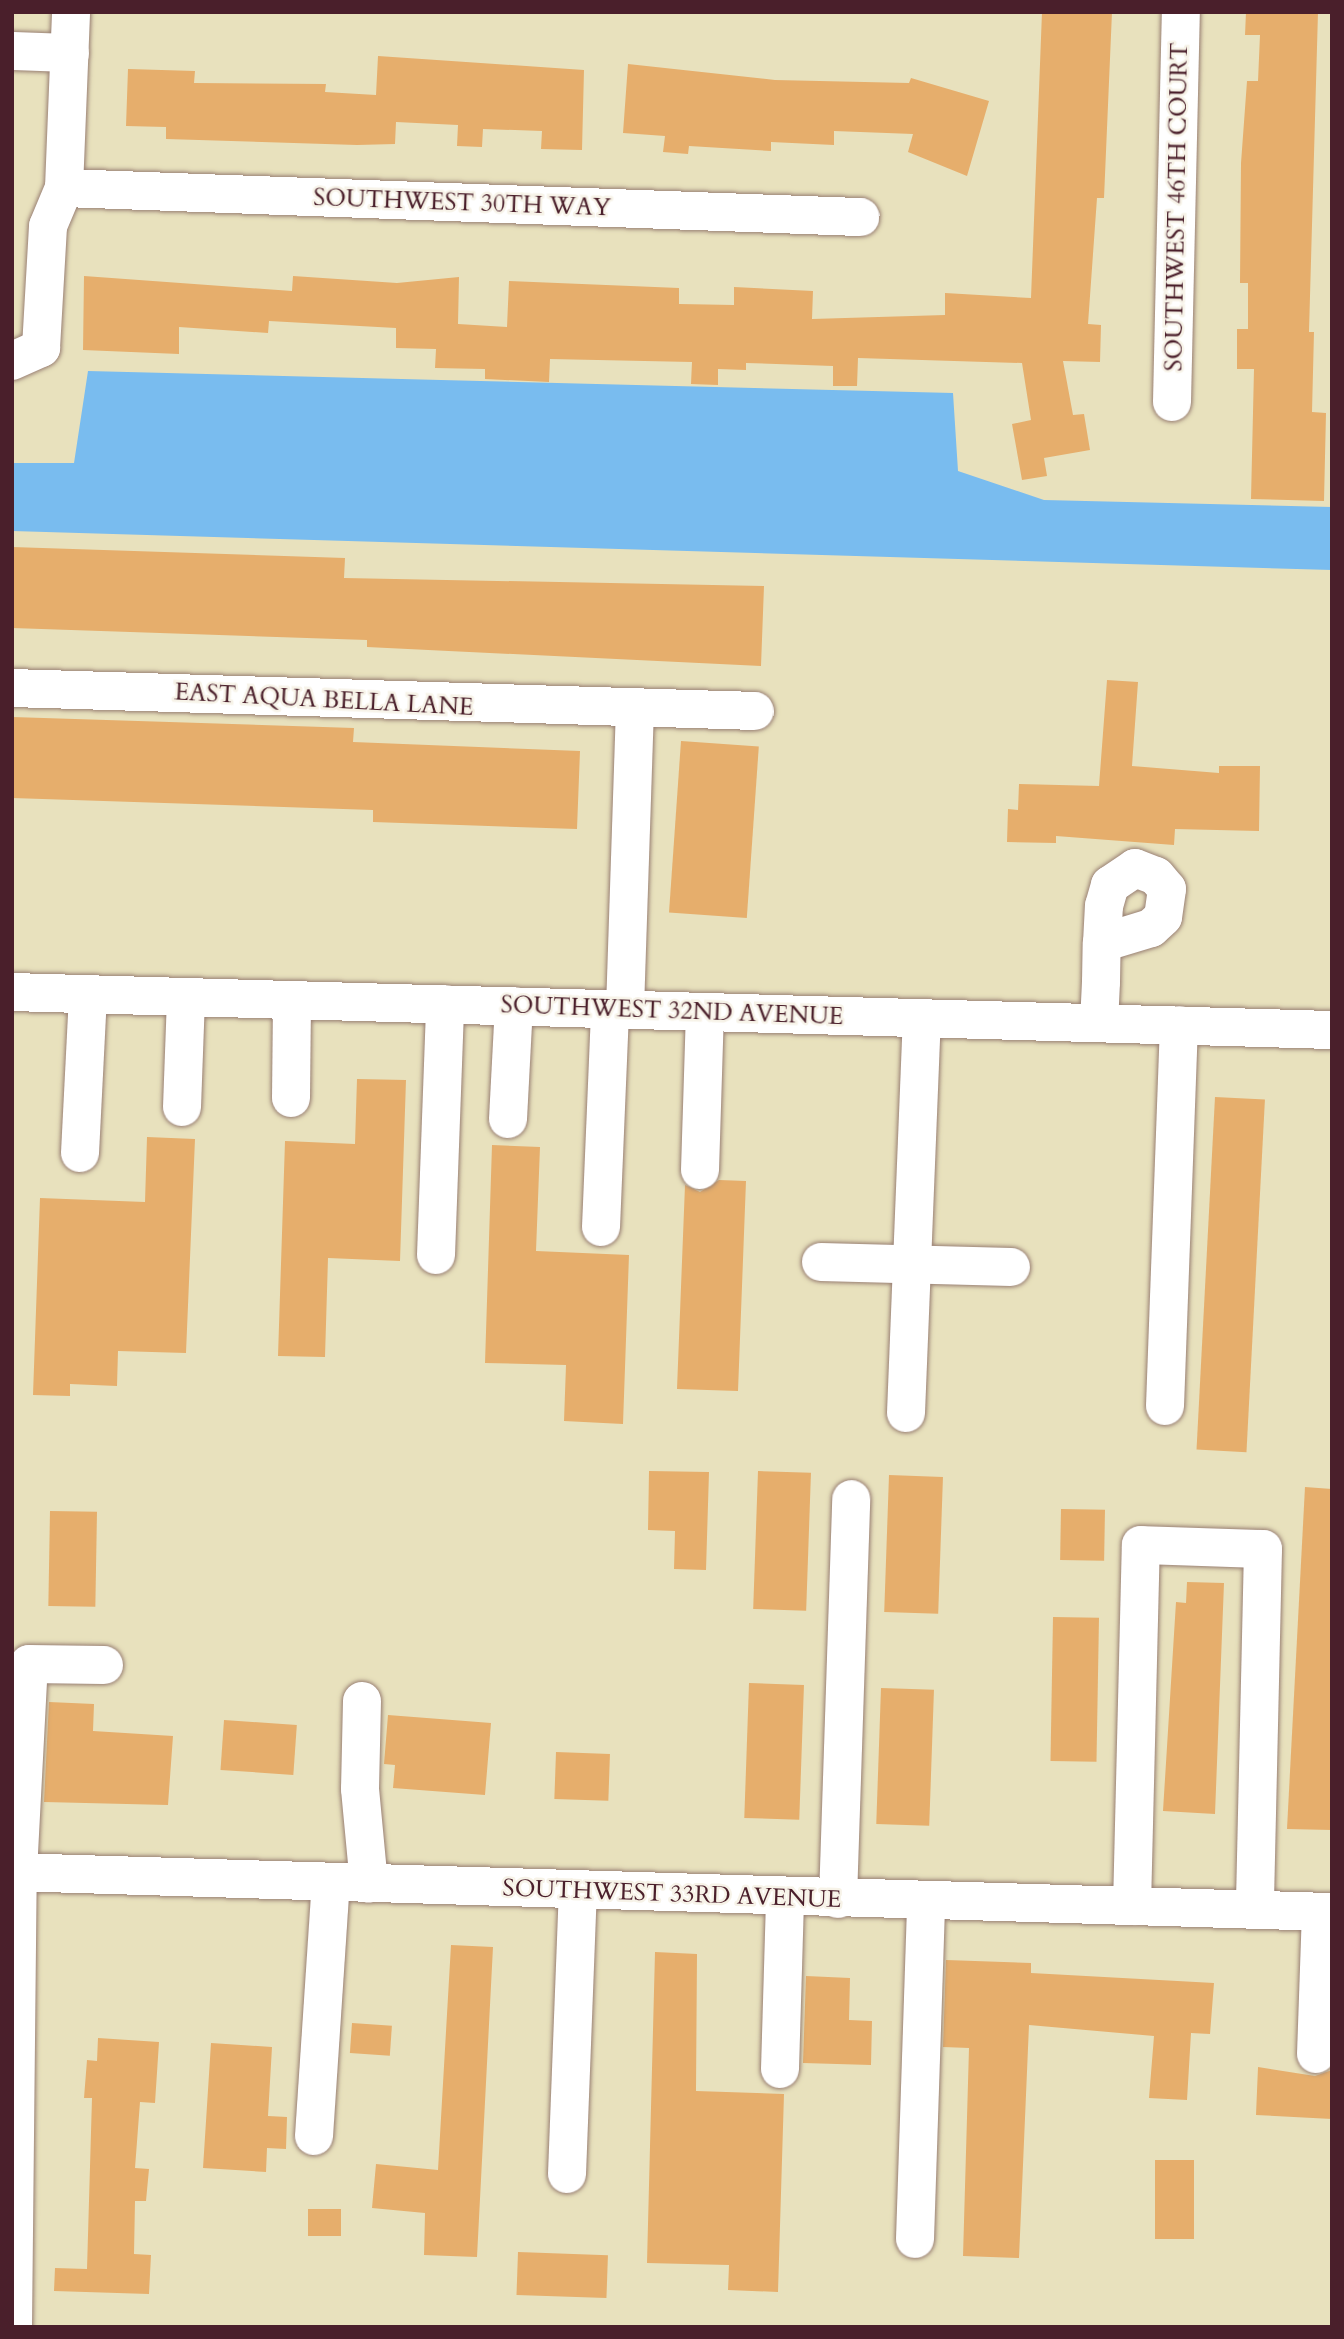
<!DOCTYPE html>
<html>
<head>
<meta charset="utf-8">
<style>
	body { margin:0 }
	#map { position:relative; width:1344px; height:2339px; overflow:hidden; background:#e8e1bd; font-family:Cardo,serif }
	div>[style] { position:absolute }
	.water>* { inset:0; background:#79bcef }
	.building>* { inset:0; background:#e6ae6c; transform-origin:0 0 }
	.roads { filter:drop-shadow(0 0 2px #998074) drop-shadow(0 0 2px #998074) }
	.minor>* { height:38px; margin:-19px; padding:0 19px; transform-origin:19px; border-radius:19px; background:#fff }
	span { translate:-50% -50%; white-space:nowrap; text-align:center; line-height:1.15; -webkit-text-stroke:5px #f7f3e8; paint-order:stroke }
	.street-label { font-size:24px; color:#4a1f2b }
	.frame { position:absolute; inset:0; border:14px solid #4a1f2b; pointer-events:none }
</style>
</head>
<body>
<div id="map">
	<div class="water">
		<i style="clip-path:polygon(88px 371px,953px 393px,958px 471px,1044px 500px,1332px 507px,1332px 570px,12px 531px,12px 463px,74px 463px)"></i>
	</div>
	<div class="building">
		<i style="clip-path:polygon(1042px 12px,1112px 12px,1104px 198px,1097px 198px,1088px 324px,1101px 325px,1100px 362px,1063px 361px,1073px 415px,1084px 414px,1090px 450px,1044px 458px,1047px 476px,1022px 480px,1012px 424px,1031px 420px,1022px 363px,858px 358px,857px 386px,833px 386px,833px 366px,746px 363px,746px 370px,718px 369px,718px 385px,691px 384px,692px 362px,550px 359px,549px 382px,485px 379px,485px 369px,435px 368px,436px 349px,396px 348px,396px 328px,269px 321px,268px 333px,179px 327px,179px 354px,83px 350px,84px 276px,292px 291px,293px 276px,397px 283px,459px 277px,458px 324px,507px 327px,509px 281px,679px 288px,679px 304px,734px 305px,734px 287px,813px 291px,812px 319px,945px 315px,945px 293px,1031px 298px)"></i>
		<i style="clip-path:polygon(1246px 12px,1318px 12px,1309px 332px,1314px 332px,1312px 412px,1326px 413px,1324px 501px,1251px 499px,1254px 369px,1237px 369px,1237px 329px,1248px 329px,1248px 283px,1240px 283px,1241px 163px,1247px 81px,1258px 81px,1260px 35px,1245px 35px)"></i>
		<i style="clip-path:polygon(378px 56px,584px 70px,582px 150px,541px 149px,542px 131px,483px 129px,482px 147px,457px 146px,458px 125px,396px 122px,395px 144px,357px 145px,166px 139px,166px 127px,126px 126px,128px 69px,195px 71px,194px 83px,326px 84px,325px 92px,376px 95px)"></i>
		<i style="clip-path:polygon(628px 64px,775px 80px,909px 83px,911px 78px,989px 101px,967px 176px,908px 152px,913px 134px,834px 131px,834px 145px,771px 142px,771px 151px,689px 146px,688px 154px,663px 152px,665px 136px,623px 133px)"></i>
		<i style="clip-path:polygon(12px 547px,345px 558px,344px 578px,764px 586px,761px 666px,367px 647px,367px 640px,12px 628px)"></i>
		<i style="clip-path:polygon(1107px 680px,1138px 682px,1132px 766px,1219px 773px,1219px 766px,1260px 766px,1259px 831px,1175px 829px,1174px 845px,1056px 836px,1056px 843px,1007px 842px,1008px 809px,1018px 810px,1019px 784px,1099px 786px)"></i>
		<i style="clip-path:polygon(12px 717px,354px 728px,353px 742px,580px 751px,577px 829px,373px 822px,373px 810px,12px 798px)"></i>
		<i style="left:681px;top:741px;width:78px;height:172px;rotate:4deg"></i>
		<i style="clip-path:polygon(357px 1079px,406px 1080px,400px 1261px,328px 1258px,325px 1357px,278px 1356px,285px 1141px,355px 1144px)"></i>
		<i style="left:1215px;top:1097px;width:50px;height:353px;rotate:3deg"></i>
		<i style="clip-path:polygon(147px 1137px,195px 1139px,186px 1353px,118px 1351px,117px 1386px,70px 1384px,70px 1396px,33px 1395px,40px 1198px,145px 1202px)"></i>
		<i style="clip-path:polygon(492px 1145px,540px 1147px,536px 1251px,629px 1255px,623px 1424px,564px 1421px,566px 1365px,485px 1363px)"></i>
		<i style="clip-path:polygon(719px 1180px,746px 1181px,738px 1391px,677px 1389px,685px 1185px,700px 1192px)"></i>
		<i style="clip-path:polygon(649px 1471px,709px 1472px,706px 1570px,674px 1569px,675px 1531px,648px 1530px)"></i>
		<i style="left:758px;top:1471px;width:53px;height:138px;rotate:2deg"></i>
		<i style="left:889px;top:1475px;width:54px;height:137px;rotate:2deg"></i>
		<i style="clip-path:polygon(1305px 1487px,1332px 1489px,1332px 1830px,1287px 1829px)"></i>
		<i style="left:1061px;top:1509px;width:44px;height:51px;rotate:1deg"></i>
		<i style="left:50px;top:1511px;width:47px;height:95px;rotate:1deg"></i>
		<i style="clip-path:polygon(1187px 1582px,1224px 1583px,1215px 1814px,1163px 1811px,1176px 1602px,1186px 1603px)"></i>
		<i style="left:1053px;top:1617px;width:46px;height:144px;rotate:1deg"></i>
		<i style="left:749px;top:1683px;width:55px;height:135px;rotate:2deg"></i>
		<i style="left:881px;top:1688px;width:53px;height:136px;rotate:2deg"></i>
		<i style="clip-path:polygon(49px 1702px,94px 1704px,93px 1731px,173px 1736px,168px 1805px,44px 1802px)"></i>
		<i style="clip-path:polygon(388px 1715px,491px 1723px,485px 1795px,393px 1788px,395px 1765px,384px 1764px)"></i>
		<i style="left:224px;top:1720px;width:73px;height:50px;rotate:4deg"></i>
		<i style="left:556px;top:1752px;width:54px;height:47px;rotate:2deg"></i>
		<i style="clip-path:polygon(451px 1945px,493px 1947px,477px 2257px,424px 2255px,425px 2213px,372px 2208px,376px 2164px,438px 2170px)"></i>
		<i style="clip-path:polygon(655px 1952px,697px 1954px,696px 2091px,784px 2094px,778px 2292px,728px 2290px,729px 2265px,647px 2263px)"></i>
		<i style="clip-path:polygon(946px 1960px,1031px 1963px,1031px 1973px,1214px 1983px,1210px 2034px,1191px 2033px,1187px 2100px,1149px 2098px,1154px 2036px,1029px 2025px,1019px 2258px,963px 2256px,969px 2048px,943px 2047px)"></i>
		<i style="clip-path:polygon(806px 1976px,850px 1978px,849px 2020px,872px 2021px,871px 2065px,803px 2063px)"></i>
		<i style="left:352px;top:2023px;width:40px;height:30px;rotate:4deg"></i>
		<i style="clip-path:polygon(98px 2038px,159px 2042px,155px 2103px,140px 2102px,135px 2168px,149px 2169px,146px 2201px,135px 2201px,134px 2254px,151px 2255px,149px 2294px,54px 2291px,55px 2268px,87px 2269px,92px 2098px,84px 2098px,87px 2060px,97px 2061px)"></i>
		<i style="clip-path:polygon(211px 2043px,272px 2047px,268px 2116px,287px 2117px,286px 2149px,267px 2148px,266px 2172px,203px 2168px)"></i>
		<i style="clip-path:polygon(1258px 2067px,1315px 2076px,1332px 2070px,1332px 2119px,1256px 2115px)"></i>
		<i style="left:1155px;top:2160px;width:39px;height:79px"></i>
		<i style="left:308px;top:2209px;width:33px;height:27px"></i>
		<i style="left:518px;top:2252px;width:90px;height:43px;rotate:2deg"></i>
	</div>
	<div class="roads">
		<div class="minor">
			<i style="left:12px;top:51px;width:58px;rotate:2deg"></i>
			<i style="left:64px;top:188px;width:797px;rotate:2.09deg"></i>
			<i style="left:12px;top:361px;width:32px;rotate:-24deg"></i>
			<i style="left:41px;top:348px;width:122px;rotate:-86.7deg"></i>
			<i style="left:48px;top:226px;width:41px;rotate:-67.2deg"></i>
			<i style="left:64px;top:188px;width:176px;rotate:-87.7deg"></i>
			<i style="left:1172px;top:402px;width:390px;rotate:-88.7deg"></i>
			<i style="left:12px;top:688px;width:743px;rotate:1.77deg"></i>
			<i style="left:12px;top:992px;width:1321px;rotate:1.65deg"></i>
			<i style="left:625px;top:1009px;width:299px;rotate:-88.1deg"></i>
			<i style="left:1099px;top:1023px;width:41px;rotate:-87.2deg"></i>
			<i style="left:1101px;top:982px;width:39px;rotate:-89deg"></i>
			<i style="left:1102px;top:943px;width:37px;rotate:-87deg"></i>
			<i style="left:1104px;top:906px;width:22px;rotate:-74deg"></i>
			<i style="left:1110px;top:885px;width:30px;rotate:-34deg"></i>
			<i style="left:1135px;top:868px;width:22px;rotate:21deg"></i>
			<i style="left:1156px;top:876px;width:17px;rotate:50deg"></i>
			<i style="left:1167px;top:889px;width:28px;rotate:98deg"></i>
			<i style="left:1163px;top:917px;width:16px;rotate:137deg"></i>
			<i style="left:1151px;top:928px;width:51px;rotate:163deg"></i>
			<i style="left:291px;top:1098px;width:98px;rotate:-89.4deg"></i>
			<i style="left:182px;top:1107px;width:110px;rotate:-87.9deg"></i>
			<i style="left:508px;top:1119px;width:113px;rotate:-87deg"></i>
			<i style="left:80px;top:1153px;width:159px;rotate:-87.1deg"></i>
			<i style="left:700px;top:1170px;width:158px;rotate:-88.2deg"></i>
			<i style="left:601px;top:1227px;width:218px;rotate:-87.6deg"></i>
			<i style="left:436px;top:1255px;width:251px;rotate:-87.9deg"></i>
			<i style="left:821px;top:1262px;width:190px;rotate:1.5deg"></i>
			<i style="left:1165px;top:1406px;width:381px;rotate:-87.9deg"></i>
			<i style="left:906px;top:1413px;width:395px;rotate:-87.7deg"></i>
			<i style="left:362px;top:1701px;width:88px;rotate:91.3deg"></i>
			<i style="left:360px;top:1789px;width:95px;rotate:84.6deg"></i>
			<i style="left:12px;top:1872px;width:1321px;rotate:1.74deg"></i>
			<i style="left:838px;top:1899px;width:400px;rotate:-88.1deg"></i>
			<i style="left:1132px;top:1906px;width:361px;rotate:-88.6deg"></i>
			<i style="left:1141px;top:1545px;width:122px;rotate:1.9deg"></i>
			<i style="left:1263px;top:1549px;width:361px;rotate:91.3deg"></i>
			<i style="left:1316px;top:2054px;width:142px;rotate:-88deg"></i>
			<i style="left:780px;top:2069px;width:172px;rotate:-88.3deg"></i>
			<i style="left:314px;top:2136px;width:254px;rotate:-86.2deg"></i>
			<i style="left:567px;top:2174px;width:283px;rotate:-87.8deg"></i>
			<i style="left:915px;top:2239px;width:338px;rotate:-88.1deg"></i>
			<i style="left:13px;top:2327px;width:455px;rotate:-89.4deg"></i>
			<i style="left:18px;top:1872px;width:208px;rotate:-87deg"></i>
			<i style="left:29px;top:1664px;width:75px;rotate:0.8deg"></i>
		</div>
	</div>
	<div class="street-label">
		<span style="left:462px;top:203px;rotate:2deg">SOUTHWEST 30TH WAY</span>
		<span style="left:1177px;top:207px;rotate:-89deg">SOUTHWEST 46TH COURT</span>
		<span style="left:324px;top:700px;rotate:3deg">EAST AQUA BELLA LANE</span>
		<span style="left:672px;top:1011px;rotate:2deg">SOUTHWEST 32ND AVENUE</span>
		<span style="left:672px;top:1894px;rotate:2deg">SOUTHWEST 33RD AVENUE</span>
	</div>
	<div class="frame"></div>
</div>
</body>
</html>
